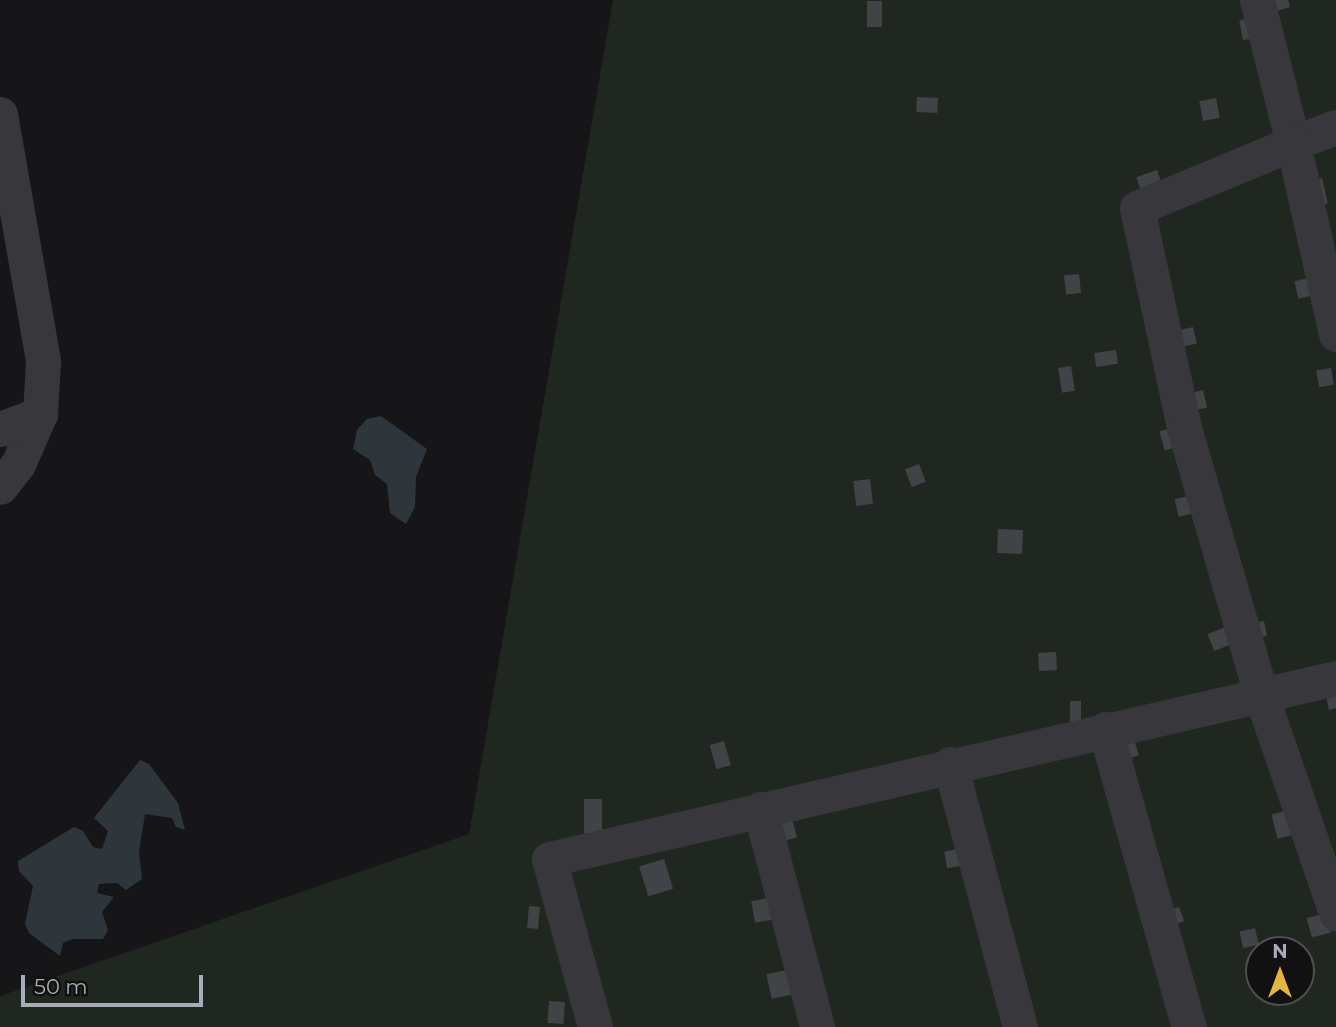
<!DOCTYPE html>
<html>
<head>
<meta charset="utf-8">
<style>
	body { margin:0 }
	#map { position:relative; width:1336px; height:1027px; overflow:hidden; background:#161517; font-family:Montserrat,sans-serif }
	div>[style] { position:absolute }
	.green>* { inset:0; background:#202721 }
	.water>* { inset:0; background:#2e363c }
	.building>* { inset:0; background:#424347; transform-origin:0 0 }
	.minor>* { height:35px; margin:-17.5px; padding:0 17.5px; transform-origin:17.5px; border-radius:17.5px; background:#37373c }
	span { translate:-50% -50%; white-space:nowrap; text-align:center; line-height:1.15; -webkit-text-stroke:6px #111112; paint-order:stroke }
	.north { position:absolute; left:1245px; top:936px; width:70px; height:70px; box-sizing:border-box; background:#111112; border:2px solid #4d4f54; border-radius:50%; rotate:0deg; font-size:19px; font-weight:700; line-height:28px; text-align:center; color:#a8acb6 }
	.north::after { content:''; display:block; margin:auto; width:24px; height:32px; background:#e7b43e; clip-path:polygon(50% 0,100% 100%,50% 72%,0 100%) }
	.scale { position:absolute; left:21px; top:975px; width:182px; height:32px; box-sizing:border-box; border:4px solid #a8acb6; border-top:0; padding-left:9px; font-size:21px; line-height:24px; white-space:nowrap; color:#a8acb6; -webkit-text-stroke:5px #111112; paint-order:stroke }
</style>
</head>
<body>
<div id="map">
	<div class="green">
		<i style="clip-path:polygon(evenodd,613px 0,1336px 0,1336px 1027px,0 1027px,0 996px,469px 834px,613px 0,1259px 950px,1301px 950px,1301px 992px,1259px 992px,1259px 950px)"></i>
	</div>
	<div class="water">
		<i style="clip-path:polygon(381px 416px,427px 449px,416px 477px,415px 507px,406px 524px,390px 513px,387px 484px,375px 475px,370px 460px,353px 449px,357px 430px,367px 419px)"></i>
		<i style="clip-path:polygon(140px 760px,149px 764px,178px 803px,185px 830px,176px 827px,172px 818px,145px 814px,139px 852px,142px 879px,126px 890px,117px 883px,99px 884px,97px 893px,114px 897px,102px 912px,108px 930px,103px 939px,72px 939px,63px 943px,60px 956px,29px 933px,25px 924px,33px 886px,19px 871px,18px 861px,74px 827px,83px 831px,93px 847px,102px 849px,108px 831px,94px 818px)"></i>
	</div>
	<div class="building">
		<i style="clip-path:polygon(1266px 0,1288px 0,1290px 7px,1270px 13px)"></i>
		<i style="left:867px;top:1px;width:15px;height:26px"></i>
		<i style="left:1252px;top:18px;width:20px;height:13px;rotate:79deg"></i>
		<i style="left:917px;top:97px;width:21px;height:15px;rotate:3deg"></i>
		<i style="left:1216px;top:98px;width:20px;height:17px;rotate:79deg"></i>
		<i style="left:1157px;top:170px;width:18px;height:22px;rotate:71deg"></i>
		<i style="left:1322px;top:178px;width:26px;height:12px;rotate:77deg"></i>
		<i style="left:1079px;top:274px;width:19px;height:15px;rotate:84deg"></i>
		<i style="left:1308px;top:278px;width:18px;height:14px;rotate:77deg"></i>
		<i style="left:1193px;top:327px;width:17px;height:17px;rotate:77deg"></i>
		<i style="left:1116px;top:350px;width:14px;height:22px;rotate:82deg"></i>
		<i style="left:1071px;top:366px;width:25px;height:13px;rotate:81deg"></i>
		<i style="left:1331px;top:368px;width:17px;height:15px;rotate:80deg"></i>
		<i style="left:1203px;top:390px;width:18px;height:14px;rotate:77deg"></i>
		<i style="left:1175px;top:427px;width:20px;height:16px;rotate:75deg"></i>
		<i style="left:919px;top:464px;width:19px;height:15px;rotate:69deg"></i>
		<i style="left:870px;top:479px;width:25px;height:17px;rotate:83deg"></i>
		<i style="left:1197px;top:494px;width:18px;height:23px;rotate:77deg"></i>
		<i style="left:998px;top:529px;width:25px;height:24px;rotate:2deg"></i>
		<i style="left:1264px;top:621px;width:15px;height:15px;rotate:79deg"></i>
		<i style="left:1228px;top:626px;width:18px;height:22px;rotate:68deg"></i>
		<i style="left:1056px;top:652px;width:18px;height:18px;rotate:87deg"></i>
		<i style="clip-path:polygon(1336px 694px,1336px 708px,1329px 710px,1326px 696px)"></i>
		<i style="left:1081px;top:701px;width:22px;height:11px;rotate:90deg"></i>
		<i style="left:1134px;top:740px;width:16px;height:16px;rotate:72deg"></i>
		<i style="left:724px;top:741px;width:25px;height:15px;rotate:74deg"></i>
		<i style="left:584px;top:799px;width:18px;height:34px"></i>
		<i style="left:1285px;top:811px;width:25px;height:14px;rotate:76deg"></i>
		<i style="left:791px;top:816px;width:22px;height:23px;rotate:74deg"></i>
		<i style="left:959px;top:849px;width:17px;height:15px;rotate:80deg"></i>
		<i style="left:664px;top:859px;width:31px;height:26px;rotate:73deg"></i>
		<i style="left:769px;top:898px;width:22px;height:18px;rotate:80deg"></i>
		<i style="left:529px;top:906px;width:11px;height:22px;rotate:5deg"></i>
		<i style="left:1179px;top:907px;width:15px;height:17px;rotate:70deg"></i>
		<i style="left:1326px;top:913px;width:20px;height:20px;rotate:75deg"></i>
		<i style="left:1255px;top:928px;width:17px;height:16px;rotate:77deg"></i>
		<i style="left:787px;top:970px;width:25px;height:21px;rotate:78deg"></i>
		<i style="left:549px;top:1001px;width:16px;height:22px;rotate:4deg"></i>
	</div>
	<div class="minor">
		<i style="left:1257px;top:0;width:147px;rotate:75.9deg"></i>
		<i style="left:1293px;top:143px;width:46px;rotate:-20.4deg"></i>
		<i style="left:0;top:114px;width:251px;rotate:80.1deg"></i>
		<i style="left:43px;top:361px;width:53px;rotate:93.2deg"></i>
		<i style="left:40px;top:414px;width:55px;rotate:113.7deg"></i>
		<i style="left:18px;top:464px;width:29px;rotate:128deg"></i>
		<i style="left:1336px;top:334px;width:196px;rotate:-102.7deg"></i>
		<i style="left:1293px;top:143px;width:169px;rotate:157.4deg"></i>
		<i style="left:1137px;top:208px;width:228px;rotate:77.9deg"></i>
		<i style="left:1185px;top:431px;width:275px;rotate:73.9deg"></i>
		<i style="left:1261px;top:695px;width:231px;rotate:71deg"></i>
		<i style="left:0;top:429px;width:43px;rotate:-20.6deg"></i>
		<i style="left:1105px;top:729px;width:310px;rotate:74.3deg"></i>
		<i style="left:950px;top:764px;width:272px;rotate:75.1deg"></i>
		<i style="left:760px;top:809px;width:225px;rotate:75.3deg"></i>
		<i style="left:595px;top:1027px;width:174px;rotate:-105.3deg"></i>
		<i style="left:549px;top:859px;width:808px;rotate:-12.95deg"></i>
	</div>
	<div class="north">N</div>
	<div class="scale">50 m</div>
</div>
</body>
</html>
